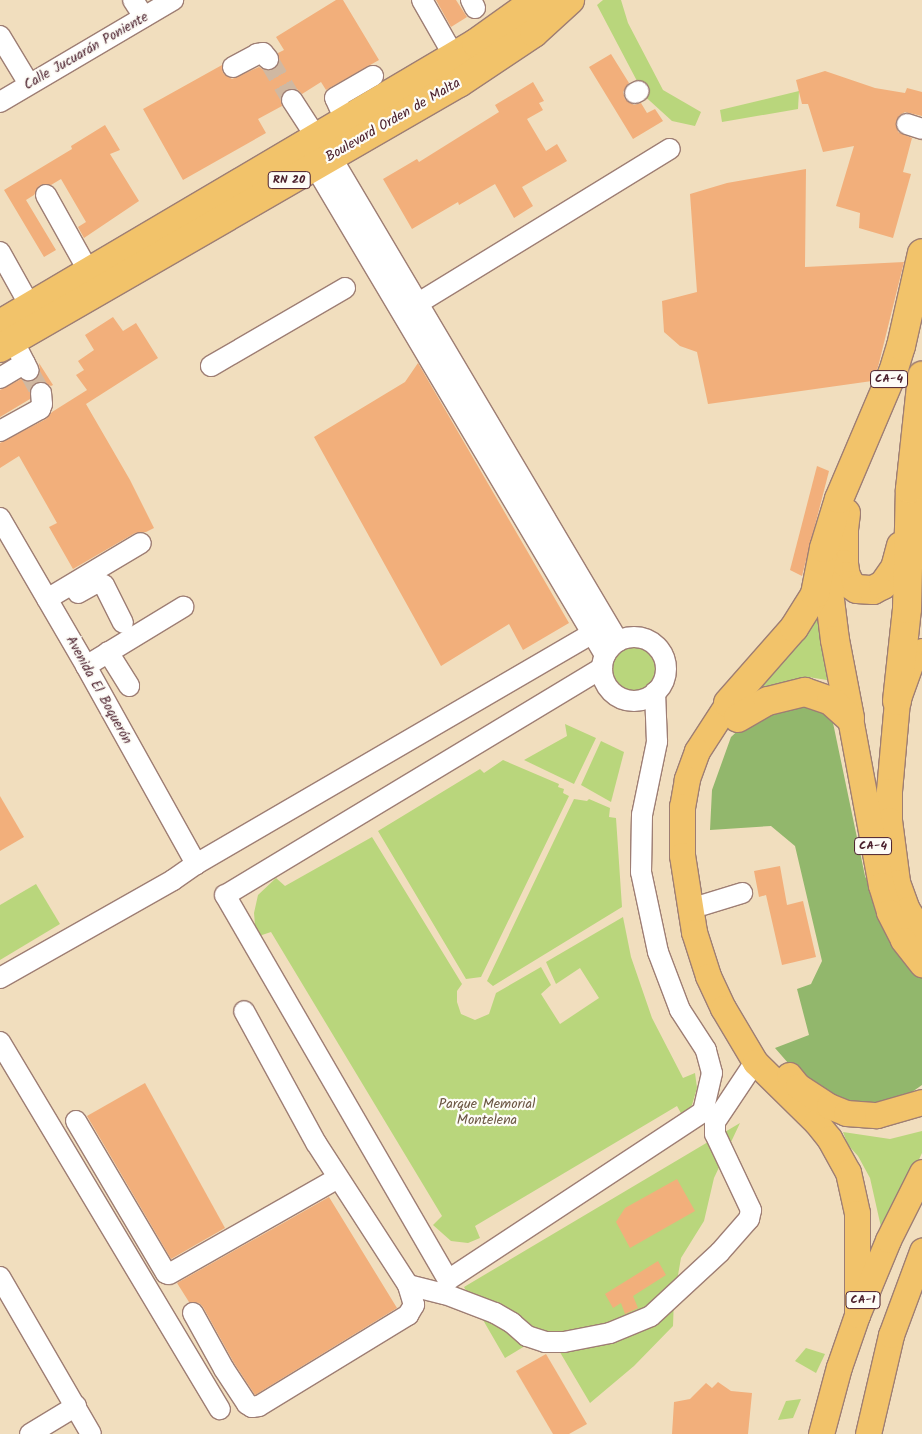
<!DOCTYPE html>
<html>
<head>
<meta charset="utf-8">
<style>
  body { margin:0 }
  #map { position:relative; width:922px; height:1434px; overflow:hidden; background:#f1debe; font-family:Kalam,sans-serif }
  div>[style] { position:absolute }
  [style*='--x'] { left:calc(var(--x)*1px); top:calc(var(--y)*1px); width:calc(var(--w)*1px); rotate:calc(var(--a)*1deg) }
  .green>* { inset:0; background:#b9d67c }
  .round { border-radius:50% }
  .forest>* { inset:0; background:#92b76c }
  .building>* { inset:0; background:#f2af7b }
  .minor-tunnel>* { height:20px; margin-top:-10px; transform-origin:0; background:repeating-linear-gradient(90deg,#d0b8a1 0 20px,transparent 0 30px) }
  .roads { filter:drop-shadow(1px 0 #9e7e74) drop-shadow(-1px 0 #9e7e74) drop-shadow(0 1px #9e7e74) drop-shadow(0 -1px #9e7e74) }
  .minor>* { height:20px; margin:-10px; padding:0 10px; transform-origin:10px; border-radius:10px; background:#fff }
  .minor>.ring { margin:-10px; padding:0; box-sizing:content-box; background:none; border:20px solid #fff; border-radius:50% }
  .major>* { height:25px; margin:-12.5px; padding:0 12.5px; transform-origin:12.5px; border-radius:12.5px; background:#f2c36a }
  .highway>* { height:28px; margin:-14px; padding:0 14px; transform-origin:14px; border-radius:14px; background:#f2c36a }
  span { translate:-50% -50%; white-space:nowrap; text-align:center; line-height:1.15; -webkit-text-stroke:4.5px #fdfcf7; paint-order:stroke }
  .shield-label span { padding:1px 4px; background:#fdfcf7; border:1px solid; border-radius:4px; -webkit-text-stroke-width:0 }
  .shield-label { font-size:12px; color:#4a1f2b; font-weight:700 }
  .street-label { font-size:14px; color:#4a1f2b }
  .park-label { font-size:14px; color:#6b5643 }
</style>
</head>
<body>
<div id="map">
  <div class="green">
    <i style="clip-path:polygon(603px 0,621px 0,628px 23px,663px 90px,701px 112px,695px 126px,672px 121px,639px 91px,637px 81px,597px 5px)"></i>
    <i style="clip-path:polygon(799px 91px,798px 109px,722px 122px,720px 110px)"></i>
    <i style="clip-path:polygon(822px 608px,833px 681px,808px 677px,757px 688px)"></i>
    <i class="round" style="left:610px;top:644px;width:48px;height:48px"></i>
    <i style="clip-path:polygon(565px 724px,596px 738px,574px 784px,524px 760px,567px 736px)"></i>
    <i style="clip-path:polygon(601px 741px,624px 752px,611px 802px,581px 785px)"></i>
    <i style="clip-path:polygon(503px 760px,559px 784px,558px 787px,564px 789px,563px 793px,569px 796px,481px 977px,466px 979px,378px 831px,480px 769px,484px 773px)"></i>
    <i style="clip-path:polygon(574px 799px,587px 801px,589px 799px,610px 808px,609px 817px,616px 818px,622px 907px,493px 986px,487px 981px)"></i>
    <i style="clip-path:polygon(372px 837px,462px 984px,457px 991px,457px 1002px,461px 1014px,475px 1020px,489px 1014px,496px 993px,541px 967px,551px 985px,541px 994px,560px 1024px,599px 998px,580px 968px,556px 984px,546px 962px,623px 917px,631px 957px,652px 1018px,683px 1078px,695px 1073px,697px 1088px,692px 1105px,683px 1117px,677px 1106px,475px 1226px,480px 1238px,468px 1243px,451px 1241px,433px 1225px,442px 1216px,271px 932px,256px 937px,254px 913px,258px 895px,276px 878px,285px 886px)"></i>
    <i style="clip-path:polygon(36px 884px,60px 924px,0 960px,0 905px)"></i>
    <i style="clip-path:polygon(740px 1123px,714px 1178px,704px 1221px,681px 1258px,674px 1298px,673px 1326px,634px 1366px,590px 1403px,548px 1332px,505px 1358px,464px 1287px)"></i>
    <i style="clip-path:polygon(922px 1131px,922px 1153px,883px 1236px,870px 1178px,858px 1156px,848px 1145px,843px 1132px,890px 1139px)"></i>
    <i style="clip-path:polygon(806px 1348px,825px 1354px,816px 1373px,795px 1361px)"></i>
    <i style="clip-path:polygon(801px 1399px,793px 1418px,778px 1420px,786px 1401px)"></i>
  </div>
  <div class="forest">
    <i style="clip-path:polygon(809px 703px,832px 718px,865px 876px,883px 920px,922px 975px,922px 1085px,902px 1099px,885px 1105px,853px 1105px,802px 1079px,775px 1048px,809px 1035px,797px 989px,811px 984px,822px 961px,795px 846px,771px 826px,710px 830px,712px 790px,731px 737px,746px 723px,761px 715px)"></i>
  </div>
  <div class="building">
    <i style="clip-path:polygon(336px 0,343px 0,379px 60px,326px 90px,321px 82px,302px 94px,297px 89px,286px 90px,281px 95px,282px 106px,258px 119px,266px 133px,183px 180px,143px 109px,222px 65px,223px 73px,232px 79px,259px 67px,264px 70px,275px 68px,279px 63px,278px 53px,284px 50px,276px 37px)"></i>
    <i style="clip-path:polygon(436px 0,456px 0,467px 17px,451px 27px)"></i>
    <i style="clip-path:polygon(611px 54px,629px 83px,623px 92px,625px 99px,634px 105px,641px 103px,647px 113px,655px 109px,663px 121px,633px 139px,589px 67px)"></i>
    <i style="clip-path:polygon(825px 71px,875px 88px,905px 93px,907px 88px,922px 92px,922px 116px,905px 112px,900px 115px,896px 121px,898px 132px,912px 138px,903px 172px,911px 174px,893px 238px,859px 228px,860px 213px,836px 206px,854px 146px,823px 152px,808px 104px,802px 104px,796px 80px)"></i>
    <i style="clip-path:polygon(533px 82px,544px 101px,539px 103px,543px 110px,527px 119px,546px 151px,557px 144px,567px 161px,522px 187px,533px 206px,514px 218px,495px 184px,459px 205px,458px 202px,412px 229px,383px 179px,417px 159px,419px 162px,499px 112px,495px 105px)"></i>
    <i style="clip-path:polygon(105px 125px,120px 150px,110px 154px,139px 201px,84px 238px,78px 227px,86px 222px,61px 179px,51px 185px,40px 185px,34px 195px,26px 200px,56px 250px,44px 257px,4px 190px,72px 149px,71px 146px)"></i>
    <i style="clip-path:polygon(806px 169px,805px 267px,904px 262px,878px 367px,872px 381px,708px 404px,697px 352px,680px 346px,664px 332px,662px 301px,697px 292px,690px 194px,727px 183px)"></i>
    <i style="clip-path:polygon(113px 317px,123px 331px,136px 323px,158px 358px,86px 404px,130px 480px,154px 528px,146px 532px,135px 533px,73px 569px,49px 527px,57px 523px,19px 456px,0 468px,0 443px,46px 419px,52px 412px,87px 390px,76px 375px,84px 370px,78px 361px,94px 350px,85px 335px)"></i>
    <i style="clip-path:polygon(39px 363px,53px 385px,51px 386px,40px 381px,35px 383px,30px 388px,30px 399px,0 417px,0 390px,21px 379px,27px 382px,34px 380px,40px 371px)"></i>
    <i style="clip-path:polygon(418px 363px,569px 623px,523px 650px,509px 624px,441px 666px,314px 437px,405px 382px)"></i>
    <i style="clip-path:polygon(817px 466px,829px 471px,802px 576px,790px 570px)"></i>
    <i style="clip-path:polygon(0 796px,24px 837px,0 851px)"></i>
    <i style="clip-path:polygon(780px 866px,787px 905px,803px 901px,816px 957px,782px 965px,766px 895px,759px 897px,754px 871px)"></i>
    <i style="clip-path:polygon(145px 1083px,225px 1228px,171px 1259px,87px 1116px)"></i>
    <i style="clip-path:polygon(677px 1179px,695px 1211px,630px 1248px,616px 1222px,625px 1208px)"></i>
    <i style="clip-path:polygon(329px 1197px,397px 1308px,255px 1395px,234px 1363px,203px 1307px,199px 1303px,189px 1302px,177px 1283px)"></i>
    <i style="clip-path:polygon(658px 1261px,666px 1275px,633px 1296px,638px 1308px,625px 1314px,621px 1303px,613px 1308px,605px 1294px)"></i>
    <i style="clip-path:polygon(546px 1354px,587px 1424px,569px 1434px,553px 1434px,516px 1371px)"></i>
    <i style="clip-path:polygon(718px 1382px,731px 1391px,752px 1393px,748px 1434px,672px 1434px,674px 1402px,690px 1399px,706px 1383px,712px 1388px)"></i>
  </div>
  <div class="minor-tunnel">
    <i style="--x:268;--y:59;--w:48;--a:59.7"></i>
    <i style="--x:28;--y:370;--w:26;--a:61"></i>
  </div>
  <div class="roads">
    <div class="minor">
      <i style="--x:133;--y:0;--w:20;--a:57"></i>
      <i style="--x:422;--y:0;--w:64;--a:60.3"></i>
      <i style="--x:471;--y:0;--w:9;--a:63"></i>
      <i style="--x:0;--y:36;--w:56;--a:58.9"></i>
      <i style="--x:233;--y:67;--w:27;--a:-28"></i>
      <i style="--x:257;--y:54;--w:6;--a:-9"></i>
      <i style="--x:263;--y:53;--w:8;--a:50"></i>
      <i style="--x:635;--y:93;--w:4;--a:-27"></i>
      <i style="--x:292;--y:100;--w:44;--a:57"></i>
      <i style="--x:0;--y:102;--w:201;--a:-30.5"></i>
      <i style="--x:345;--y:120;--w:24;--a:-114"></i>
      <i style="--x:335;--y:98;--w:44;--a:-30.1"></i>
      <i style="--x:907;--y:124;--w:16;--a:18"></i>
      <i style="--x:330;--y:155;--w:565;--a:59.35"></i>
      <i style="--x:314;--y:165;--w:570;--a:59.29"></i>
      <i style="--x:46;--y:195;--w:86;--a:60.8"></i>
      <i style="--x:0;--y:252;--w:62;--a:60.9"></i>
      <i style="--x:407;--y:310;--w:308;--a:-31.5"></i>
      <i style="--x:13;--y:340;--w:34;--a:63"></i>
      <i style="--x:211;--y:366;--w:155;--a:-30.2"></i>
      <i style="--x:0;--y:378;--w:29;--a:-31"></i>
      <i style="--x:0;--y:431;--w:46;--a:-28.8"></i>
      <i style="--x:40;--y:409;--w:5;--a:-68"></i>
      <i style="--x:42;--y:404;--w:11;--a:-95"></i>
      <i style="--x:0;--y:518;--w:171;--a:59.8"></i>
      <i style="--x:86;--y:666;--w:227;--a:60.9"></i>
      <i style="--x:78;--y:593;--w:21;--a:-29"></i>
      <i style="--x:96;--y:583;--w:8;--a:14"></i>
      <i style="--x:104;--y:585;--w:42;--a:63.4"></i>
      <i style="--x:47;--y:599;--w:109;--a:-30.8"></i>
      <i class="ring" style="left:602px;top:637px;width:44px;height:44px"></i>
      <i style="--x:108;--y:652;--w:40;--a:58"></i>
      <i style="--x:86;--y:666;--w:114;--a:-31.3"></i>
      <i style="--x:602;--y:668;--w:440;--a:148.9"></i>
      <i style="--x:225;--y:895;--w:445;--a:59.9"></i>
      <i style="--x:448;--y:1280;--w:305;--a:-33.4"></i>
      <i style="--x:703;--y:1112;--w:40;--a:-77"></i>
      <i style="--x:712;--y:1073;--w:24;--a:-105"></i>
      <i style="--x:706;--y:1050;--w:48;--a:-123"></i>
      <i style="--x:680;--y:1010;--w:62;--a:-110.8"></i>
      <i style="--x:658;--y:952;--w:82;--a:-102"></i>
      <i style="--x:641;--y:872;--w:57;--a:-89"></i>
      <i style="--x:642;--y:815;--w:75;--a:-78.4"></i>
      <i style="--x:657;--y:742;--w:50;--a:-92.3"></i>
      <i style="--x:703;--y:905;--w:41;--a:-17.1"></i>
      <i style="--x:0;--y:978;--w:199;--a:-29.5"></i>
      <i style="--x:173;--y:880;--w:28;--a:-35"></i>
      <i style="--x:196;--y:864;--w:457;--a:-30.2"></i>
      <i style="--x:0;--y:1042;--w:428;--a:59.1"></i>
      <i style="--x:76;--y:1121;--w:177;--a:59.4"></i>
      <i style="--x:166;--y:1273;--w:3;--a:18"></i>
      <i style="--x:169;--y:1274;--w:194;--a:-29.6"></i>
      <i style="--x:0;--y:1277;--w:181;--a:59.9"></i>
      <i style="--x:408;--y:1285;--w:38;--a:14"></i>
      <i style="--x:445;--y:1294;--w:53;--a:20.8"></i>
      <i style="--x:495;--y:1313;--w:20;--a:30"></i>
      <i style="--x:512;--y:1323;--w:20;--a:41"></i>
      <i style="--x:527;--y:1336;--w:19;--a:18"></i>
      <i style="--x:545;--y:1342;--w:19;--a:0"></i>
      <i style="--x:564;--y:1342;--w:47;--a:-11.1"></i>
      <i style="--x:610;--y:1333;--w:44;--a:-22.5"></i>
      <i style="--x:651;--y:1316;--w:94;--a:-42.8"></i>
      <i style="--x:720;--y:1252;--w:44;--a:-48.7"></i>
      <i style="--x:749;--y:1219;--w:9;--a:-77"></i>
      <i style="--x:751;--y:1210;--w:84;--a:-115.3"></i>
      <i style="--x:715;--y:1134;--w:12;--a:-90"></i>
      <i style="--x:715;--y:1122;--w:72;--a:-56.3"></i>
      <i style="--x:193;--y:1313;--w:64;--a:61"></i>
      <i style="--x:224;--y:1369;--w:42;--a:56.7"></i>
      <i style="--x:247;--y:1404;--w:6;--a:31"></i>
      <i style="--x:252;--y:1407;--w:7;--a:-8"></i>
      <i style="--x:259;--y:1406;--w:175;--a:-31.4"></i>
      <i style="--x:408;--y:1315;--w:12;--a:-59"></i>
      <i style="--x:414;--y:1305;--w:21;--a:-107"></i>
      <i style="--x:408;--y:1285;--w:169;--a:-122.9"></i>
      <i style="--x:316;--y:1143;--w:150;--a:-118.6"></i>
      <i style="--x:30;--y:1434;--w:54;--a:-31.3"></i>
    </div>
    <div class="major">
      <i style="--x:922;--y:651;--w:16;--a:135"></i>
      <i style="--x:911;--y:662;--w:41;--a:109.7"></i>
      <i style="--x:897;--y:701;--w:90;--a:95.1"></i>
      <i style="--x:889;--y:791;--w:29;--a:90"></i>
      <i style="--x:889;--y:820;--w:63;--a:82.6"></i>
      <i style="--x:897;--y:882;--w:29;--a:70"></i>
      <i style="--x:907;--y:909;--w:28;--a:58"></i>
      <i style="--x:728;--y:703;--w:57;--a:122.9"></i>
      <i style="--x:697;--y:751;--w:30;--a:110"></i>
      <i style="--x:687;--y:779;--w:27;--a:100"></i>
      <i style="--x:682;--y:806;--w:49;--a:90"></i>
      <i style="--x:682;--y:855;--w:78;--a:81.1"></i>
      <i style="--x:694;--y:932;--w:46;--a:72.3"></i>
      <i style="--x:708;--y:976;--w:35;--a:65"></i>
      <i style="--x:723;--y:1008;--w:63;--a:59.3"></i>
      <i style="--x:755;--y:1062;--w:86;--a:44.5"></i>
      <i style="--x:816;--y:1122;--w:21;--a:51"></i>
      <i style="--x:829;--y:1138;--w:39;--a:61"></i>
      <i style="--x:848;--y:1172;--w:42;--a:77.6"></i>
      <i style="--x:857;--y:1213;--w:102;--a:90"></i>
      <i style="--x:850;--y:718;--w:170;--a:79.5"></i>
      <i style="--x:881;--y:885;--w:28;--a:73"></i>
      <i style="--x:889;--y:912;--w:31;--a:63"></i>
      <i style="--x:903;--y:940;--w:31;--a:52"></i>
      <i style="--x:789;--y:1075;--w:14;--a:51"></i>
      <i style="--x:798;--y:1086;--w:37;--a:33"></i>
      <i style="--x:829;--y:1106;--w:18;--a:22"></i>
      <i style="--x:846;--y:1113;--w:31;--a:4"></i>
      <i style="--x:877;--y:1115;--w:47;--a:-16.1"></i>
      <i style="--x:821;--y:1434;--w:69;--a:-75"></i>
      <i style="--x:839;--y:1367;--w:55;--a:-70.9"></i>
      <i style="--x:857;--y:1315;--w:81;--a:-67.5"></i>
      <i style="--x:888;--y:1240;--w:76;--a:-63.4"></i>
      <i style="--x:868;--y:1434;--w:102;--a:-76.9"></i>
      <i style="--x:891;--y:1335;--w:90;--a:-69.7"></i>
    </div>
    <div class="highway">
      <i style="--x:0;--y:324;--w:553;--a:-30.55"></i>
      <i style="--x:476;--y:43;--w:74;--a:-35.6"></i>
      <i style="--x:0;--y:348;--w:530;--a:-30"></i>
      <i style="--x:459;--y:83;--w:90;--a:-33.7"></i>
      <i style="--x:534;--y:33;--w:49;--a:-42.5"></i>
      <i style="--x:846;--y:513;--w:17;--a:97"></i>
      <i style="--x:844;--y:530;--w:34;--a:90"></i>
      <i style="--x:844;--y:564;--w:12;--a:81"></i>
      <i style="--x:846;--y:576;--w:10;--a:61"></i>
      <i style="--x:851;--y:585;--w:7;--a:34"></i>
      <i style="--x:857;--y:589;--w:16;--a:4"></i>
      <i style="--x:873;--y:590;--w:11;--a:-27"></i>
      <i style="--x:883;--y:585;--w:21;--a:-55"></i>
      <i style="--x:895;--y:568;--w:23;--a:-75"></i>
      <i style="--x:829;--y:567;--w:17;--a:93"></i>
      <i style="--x:828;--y:584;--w:56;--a:82.9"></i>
      <i style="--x:835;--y:640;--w:79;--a:79.1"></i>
      <i style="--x:897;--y:701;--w:93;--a:-83.8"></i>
      <i style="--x:907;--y:609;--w:120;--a:-88.6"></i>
      <i style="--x:910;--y:489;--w:114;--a:-83.9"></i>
      <i style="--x:728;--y:703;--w:100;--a:-48.7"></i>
      <i style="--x:794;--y:628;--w:40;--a:-58"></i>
      <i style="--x:815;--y:594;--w:47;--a:-78.9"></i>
      <i style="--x:824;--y:548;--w:51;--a:-73"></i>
      <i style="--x:839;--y:499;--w:138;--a:-67"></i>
      <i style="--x:893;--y:372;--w:27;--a:-73"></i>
      <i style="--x:901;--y:346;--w:95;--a:-77.3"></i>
      <i style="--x:738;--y:718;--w:34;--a:-30"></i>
      <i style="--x:768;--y:701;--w:38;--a:-14"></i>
      <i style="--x:805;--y:692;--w:28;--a:19"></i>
      <i style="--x:831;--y:701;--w:25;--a:42"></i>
    </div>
  </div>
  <div class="shield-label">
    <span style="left:289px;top:180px">RN 20</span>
    <span style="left:889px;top:379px">CA-4</span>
    <span style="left:873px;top:846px">CA-4</span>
    <span style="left:863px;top:1300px">CA-1</span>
  </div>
  <div class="street-label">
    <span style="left:86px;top:51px;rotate:-30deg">Calle Jucuarán Poniente</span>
    <span style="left:393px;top:120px;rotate:-30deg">Boulevard Orden de Malta</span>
    <span style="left:99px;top:690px;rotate:61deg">Avenida El Boquerón</span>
  </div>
  <div class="park-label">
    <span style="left:487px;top:1112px">Parque Memorial<br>Montelena</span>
  </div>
</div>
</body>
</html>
